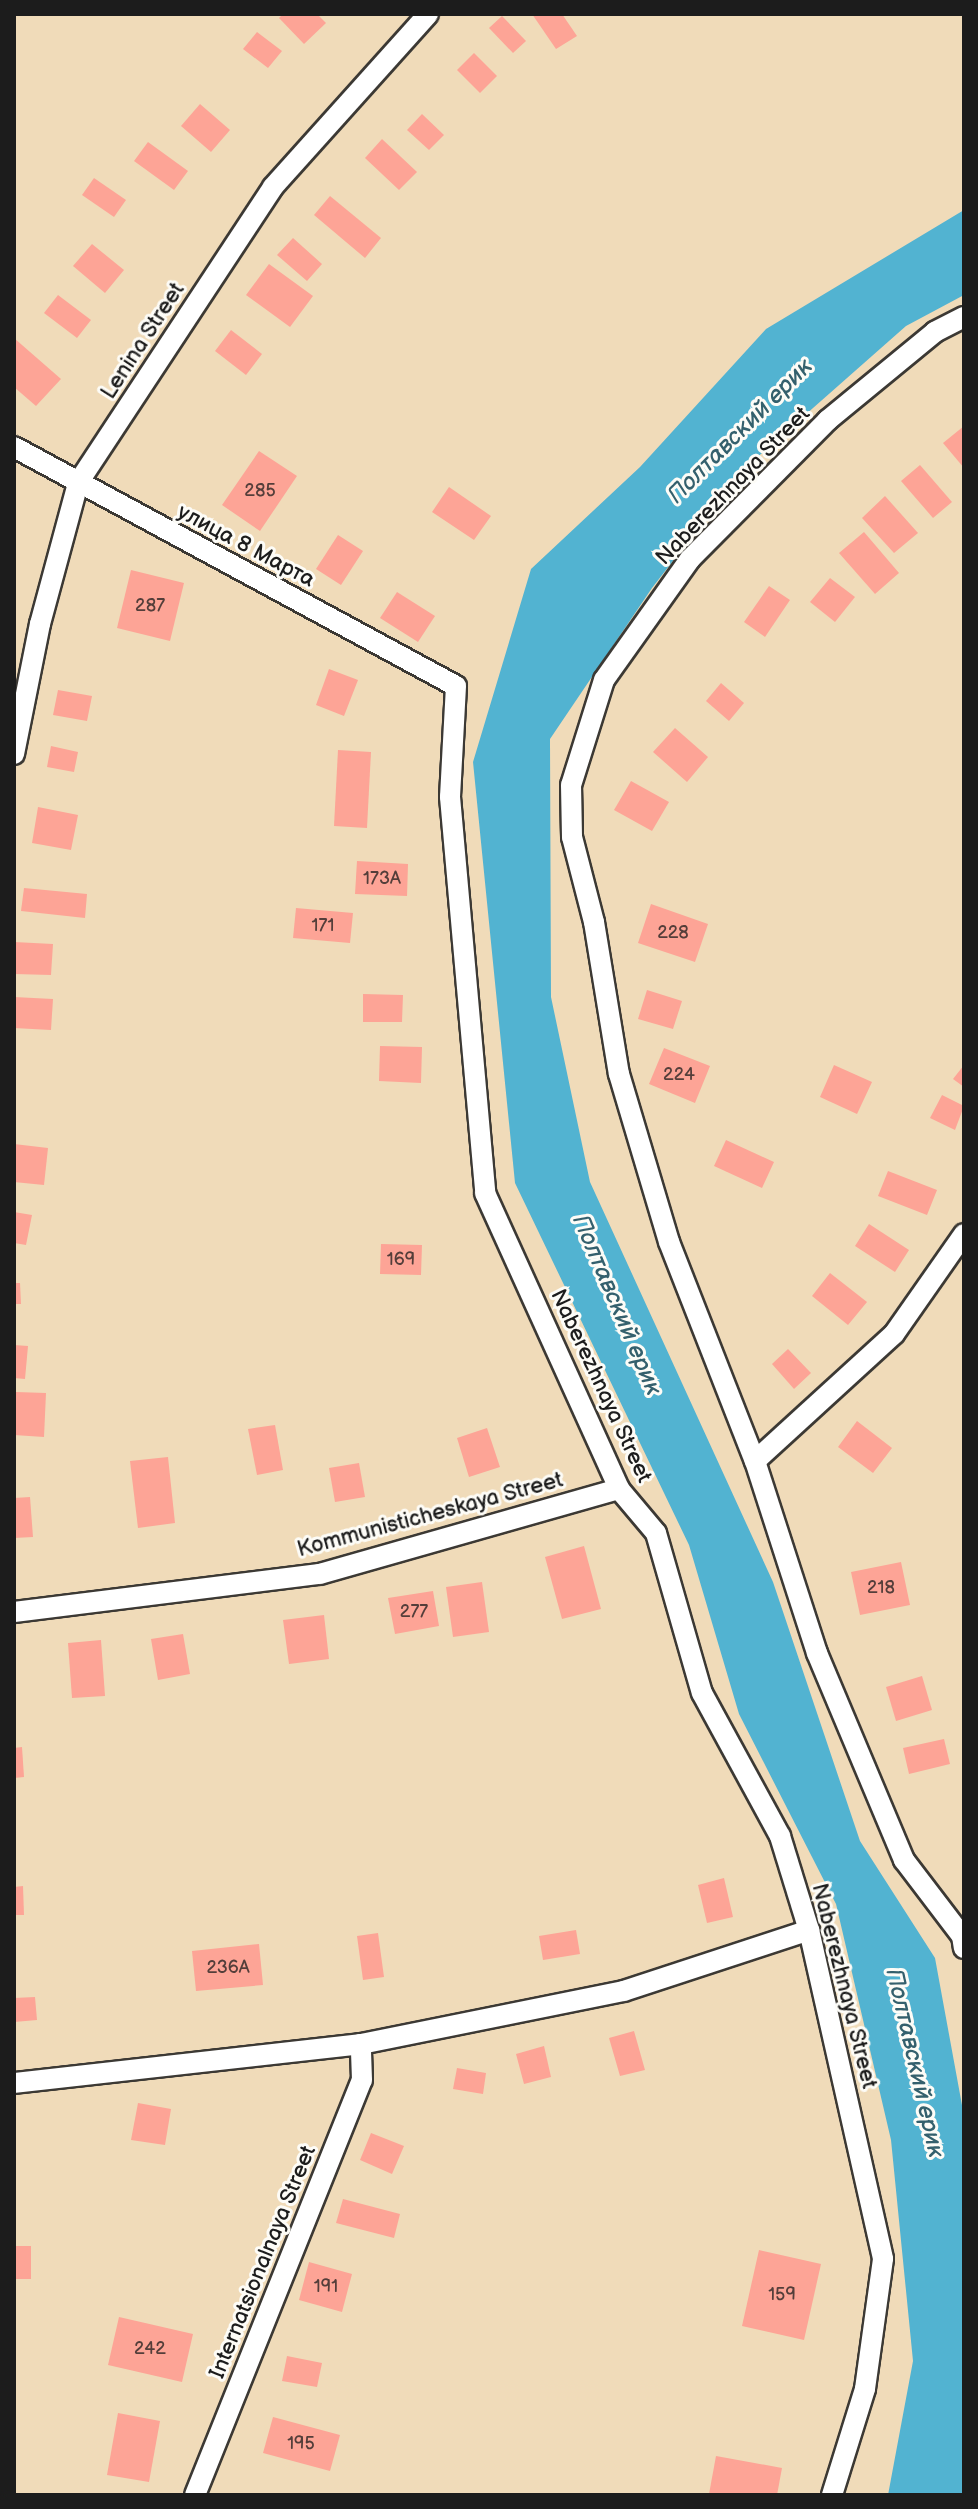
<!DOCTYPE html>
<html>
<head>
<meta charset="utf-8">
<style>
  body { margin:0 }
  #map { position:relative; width:978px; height:2509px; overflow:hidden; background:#f0dbb9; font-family:"Balsamiq Sans",sans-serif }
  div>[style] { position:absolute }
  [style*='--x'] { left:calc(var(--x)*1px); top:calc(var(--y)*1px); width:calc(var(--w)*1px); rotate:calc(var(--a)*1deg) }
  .water>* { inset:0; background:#52b3d1 }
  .building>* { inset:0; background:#fda496 }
  .roads { filter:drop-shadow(2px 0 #3c3934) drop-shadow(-2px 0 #3c3934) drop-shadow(0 2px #3c3934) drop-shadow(0 -2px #3c3934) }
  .minor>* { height:20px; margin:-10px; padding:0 10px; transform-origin:10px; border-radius:10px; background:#fff }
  span { translate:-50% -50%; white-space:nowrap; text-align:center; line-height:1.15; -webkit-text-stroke:6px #fdfcf7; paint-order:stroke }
  .number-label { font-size:18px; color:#543e3a }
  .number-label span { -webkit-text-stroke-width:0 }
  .street-label { font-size:22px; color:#1c1c1c }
  .water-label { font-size:24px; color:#34606d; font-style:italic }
  .frame { position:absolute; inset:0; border:16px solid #1c1c1c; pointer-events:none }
</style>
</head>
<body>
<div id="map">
  <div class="water">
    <i style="clip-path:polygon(964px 210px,964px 295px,906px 326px,744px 469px,652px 588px,550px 739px,551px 997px,590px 1182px,773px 1582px,860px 1841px,935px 1958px,964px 2116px,964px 2495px,888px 2495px,913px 2361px,891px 2140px,836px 1904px,739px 1714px,689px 1545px,515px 1183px,473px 762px,531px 569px,640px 467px,766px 329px)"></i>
  </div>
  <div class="building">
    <i style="clip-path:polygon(283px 14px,317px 14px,326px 23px,304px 44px,279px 18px)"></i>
    <i style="clip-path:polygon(532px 14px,562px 14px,577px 36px,556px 49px)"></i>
    <i style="clip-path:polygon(502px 16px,526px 41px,513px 53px,489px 28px)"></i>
    <i style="clip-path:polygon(257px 32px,282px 51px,268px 68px,243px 49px)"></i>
    <i style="clip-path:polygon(474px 53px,497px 76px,480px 93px,457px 70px)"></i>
    <i style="clip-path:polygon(200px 104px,230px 130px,211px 152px,181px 126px)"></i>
    <i style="clip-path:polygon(422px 114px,444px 135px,429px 150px,407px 130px)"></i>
    <i style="clip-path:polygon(382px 139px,417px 172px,399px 190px,365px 158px)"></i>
    <i style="clip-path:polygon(148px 142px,188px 171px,174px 190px,134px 161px)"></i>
    <i style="clip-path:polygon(94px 178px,126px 200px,114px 217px,82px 195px)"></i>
    <i style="clip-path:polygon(330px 196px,381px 238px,365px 258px,314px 215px)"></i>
    <i style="clip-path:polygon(293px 238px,322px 264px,307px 281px,277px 255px)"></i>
    <i style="clip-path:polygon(92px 244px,124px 270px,105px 293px,73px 266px)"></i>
    <i style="clip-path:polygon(269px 264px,313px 296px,290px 327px,246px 295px)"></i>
    <i style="clip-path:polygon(58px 295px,91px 320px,77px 338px,44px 313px)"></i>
    <i style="clip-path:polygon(231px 330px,262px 354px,246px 375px,215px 351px)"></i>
    <i style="clip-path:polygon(14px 338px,61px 379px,36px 406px,14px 387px)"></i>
    <i style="clip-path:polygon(964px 426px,964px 468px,943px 443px)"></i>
    <i style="clip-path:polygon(259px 451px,297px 476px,260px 531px,222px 505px)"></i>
    <i style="clip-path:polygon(920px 465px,952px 502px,933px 518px,901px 481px)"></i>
    <i style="clip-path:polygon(449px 487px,491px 516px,474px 540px,432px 512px)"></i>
    <i style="clip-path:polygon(885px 496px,918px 533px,894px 553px,862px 518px)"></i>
    <i style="clip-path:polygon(864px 532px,899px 573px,875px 594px,839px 553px)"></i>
    <i style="clip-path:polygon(338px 535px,363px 551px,341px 585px,316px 569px)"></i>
    <i style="clip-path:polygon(131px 570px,184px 583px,170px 641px,117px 628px)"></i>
    <i style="clip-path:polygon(830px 578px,855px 597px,835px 622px,810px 602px)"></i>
    <i style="clip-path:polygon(769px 586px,790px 600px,765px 637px,744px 622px)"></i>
    <i style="clip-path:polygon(397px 592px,435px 616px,418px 642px,380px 618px)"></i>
    <i style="clip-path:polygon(329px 669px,358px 680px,344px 716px,316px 705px)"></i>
    <i style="clip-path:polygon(721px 683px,744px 703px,729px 721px,706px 701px)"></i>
    <i style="clip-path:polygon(58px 690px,92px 696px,87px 721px,53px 715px)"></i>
    <i style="clip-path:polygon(675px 728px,708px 757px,687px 782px,653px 752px)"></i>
    <i style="clip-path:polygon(51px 746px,78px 752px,74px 772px,47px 767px)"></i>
    <i style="clip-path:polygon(338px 750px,371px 752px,367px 828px,334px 826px)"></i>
    <i style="clip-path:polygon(631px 781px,669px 802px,652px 831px,614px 810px)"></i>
    <i style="clip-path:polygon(38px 807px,78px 815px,71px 850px,32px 843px)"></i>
    <i style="clip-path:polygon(357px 861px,408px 864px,407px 896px,355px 894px)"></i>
    <i style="clip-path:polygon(24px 888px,87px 894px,85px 918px,21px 911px)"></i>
    <i style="clip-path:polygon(651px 904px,708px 924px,695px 962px,638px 943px)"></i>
    <i style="clip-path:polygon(296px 908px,353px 913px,350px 943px,293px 938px)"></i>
    <i style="clip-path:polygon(14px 942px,53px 944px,51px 975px,14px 974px)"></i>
    <i style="clip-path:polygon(647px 990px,682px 1001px,673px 1029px,638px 1019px)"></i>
    <i style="clip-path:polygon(363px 994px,403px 995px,402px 1022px,363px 1022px)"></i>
    <i style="clip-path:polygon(14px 997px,53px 999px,51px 1030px,14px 1028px)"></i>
    <i style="clip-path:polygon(380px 1046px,422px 1047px,421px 1083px,379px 1081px)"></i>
    <i style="clip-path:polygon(664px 1048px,710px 1066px,695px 1103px,649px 1084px)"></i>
    <i style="clip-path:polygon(834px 1065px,872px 1082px,857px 1114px,820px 1097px)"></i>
    <i style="clip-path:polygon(964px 1065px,964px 1087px,953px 1079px)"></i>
    <i style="clip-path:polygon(942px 1095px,964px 1106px,955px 1130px,930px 1118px)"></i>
    <i style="clip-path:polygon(726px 1140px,774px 1162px,762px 1188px,714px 1166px)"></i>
    <i style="clip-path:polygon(14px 1144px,48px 1148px,44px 1185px,14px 1182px)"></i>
    <i style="clip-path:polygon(888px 1171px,937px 1190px,927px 1215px,878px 1196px)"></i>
    <i style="clip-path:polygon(14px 1212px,32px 1215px,26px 1245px,14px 1243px)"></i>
    <i style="clip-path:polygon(869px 1224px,909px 1250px,895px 1272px,855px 1246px)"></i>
    <i style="clip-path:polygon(381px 1244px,422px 1245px,421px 1275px,380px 1274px)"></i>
    <i style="clip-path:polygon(830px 1273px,867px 1302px,848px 1325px,812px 1296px)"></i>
    <i style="clip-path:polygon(14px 1283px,20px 1283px,21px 1304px,14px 1304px)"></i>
    <i style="clip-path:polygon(14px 1345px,28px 1346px,25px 1379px,14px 1378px)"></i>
    <i style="clip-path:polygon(788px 1349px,811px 1373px,794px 1389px,772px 1364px)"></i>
    <i style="clip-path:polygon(16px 1392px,46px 1393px,44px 1437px,14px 1435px)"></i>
    <i style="clip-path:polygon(857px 1421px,892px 1448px,873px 1473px,838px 1447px)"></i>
    <i style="clip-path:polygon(275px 1425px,283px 1470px,257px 1475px,248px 1429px)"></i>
    <i style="clip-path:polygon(487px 1428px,500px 1467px,469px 1477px,457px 1438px)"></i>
    <i style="clip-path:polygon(168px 1457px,175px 1523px,138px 1528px,130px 1461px)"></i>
    <i style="clip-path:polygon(359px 1463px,365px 1497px,335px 1502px,329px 1468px)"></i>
    <i style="clip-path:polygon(30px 1497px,33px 1537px,14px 1538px,14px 1498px)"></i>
    <i style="clip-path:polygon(584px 1546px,601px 1609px,562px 1619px,545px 1557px)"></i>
    <i style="clip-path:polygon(901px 1562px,910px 1605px,860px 1615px,851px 1572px)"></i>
    <i style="clip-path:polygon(482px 1582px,489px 1632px,453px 1637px,446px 1587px)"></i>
    <i style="clip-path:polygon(433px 1591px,439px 1626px,395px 1634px,388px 1598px)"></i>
    <i style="clip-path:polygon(324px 1615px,329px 1659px,289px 1664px,283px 1620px)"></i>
    <i style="clip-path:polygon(183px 1634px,190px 1674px,158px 1680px,151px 1639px)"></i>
    <i style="clip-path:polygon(101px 1640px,105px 1696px,72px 1698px,68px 1643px)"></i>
    <i style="clip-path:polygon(922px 1676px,932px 1710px,896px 1721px,886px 1687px)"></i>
    <i style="clip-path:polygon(944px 1739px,950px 1764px,909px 1774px,903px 1748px)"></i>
    <i style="clip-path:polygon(22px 1747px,24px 1777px,14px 1778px,14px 1748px)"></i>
    <i style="clip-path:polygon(724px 1878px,733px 1917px,707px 1923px,698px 1885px)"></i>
    <i style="clip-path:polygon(23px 1886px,24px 1915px,14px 1915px,14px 1887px)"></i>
    <i style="clip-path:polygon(576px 1930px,580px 1954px,543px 1960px,539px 1936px)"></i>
    <i style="clip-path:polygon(378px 1933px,384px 1977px,363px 1980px,357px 1936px)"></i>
    <i style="clip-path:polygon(259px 1944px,263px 1985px,196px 1991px,192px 1951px)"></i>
    <i style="clip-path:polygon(35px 1997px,37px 2020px,14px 2022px,14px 1998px)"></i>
    <i style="clip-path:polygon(634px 2031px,645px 2070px,620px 2076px,609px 2038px)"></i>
    <i style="clip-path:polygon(544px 2046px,551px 2077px,524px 2084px,516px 2054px)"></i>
    <i style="clip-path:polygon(457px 2068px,486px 2073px,483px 2094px,453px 2089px)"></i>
    <i style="clip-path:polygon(138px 2103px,171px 2109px,165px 2145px,131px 2140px)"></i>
    <i style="clip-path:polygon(371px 2133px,404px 2146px,392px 2174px,360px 2160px)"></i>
    <i style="clip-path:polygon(343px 2199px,400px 2214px,394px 2238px,336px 2223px)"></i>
    <i style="clip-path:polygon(14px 2246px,31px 2246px,31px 2279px,14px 2279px)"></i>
    <i style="clip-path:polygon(759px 2250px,821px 2264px,804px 2340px,742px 2326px)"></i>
    <i style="clip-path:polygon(309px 2262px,352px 2274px,342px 2312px,299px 2300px)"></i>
    <i style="clip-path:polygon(119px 2317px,193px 2334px,182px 2382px,108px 2365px)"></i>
    <i style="clip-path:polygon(287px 2356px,322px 2363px,317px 2387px,282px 2381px)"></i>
    <i style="clip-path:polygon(118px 2413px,160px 2421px,149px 2482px,107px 2475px)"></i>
    <i style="clip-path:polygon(273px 2417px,340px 2435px,330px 2471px,263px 2453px)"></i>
    <i style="clip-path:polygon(716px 2456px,782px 2468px,777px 2495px,709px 2494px)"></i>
  </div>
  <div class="roads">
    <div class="minor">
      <i style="--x:964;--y:317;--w:33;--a:153"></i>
      <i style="--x:935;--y:332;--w:139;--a:140.6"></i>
      <i style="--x:828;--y:420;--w:196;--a:134.8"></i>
      <i style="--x:690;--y:559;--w:148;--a:125.4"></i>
      <i style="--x:604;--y:680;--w:110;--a:107.4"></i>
      <i style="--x:571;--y:785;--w:52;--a:88.9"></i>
      <i style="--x:572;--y:837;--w:88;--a:75.5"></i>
      <i style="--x:594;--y:922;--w:154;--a:80.7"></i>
      <i style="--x:619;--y:1074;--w:175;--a:73.4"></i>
      <i style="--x:669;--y:1242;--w:235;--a:68.6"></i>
      <i style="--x:755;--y:1461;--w:202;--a:72.1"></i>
      <i style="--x:817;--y:1653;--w:225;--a:67.2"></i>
      <i style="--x:904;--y:1860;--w:96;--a:52.7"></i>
      <i style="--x:962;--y:1936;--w:12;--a:81"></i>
      <i style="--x:14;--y:447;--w:502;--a:28.4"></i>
      <i style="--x:456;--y:686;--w:111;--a:93.1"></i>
      <i style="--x:450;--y:797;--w:398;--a:84.9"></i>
      <i style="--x:485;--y:1193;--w:325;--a:65.6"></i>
      <i style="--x:619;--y:1489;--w:57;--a:49.9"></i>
      <i style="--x:656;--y:1533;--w:166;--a:74"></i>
      <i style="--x:702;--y:1693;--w:163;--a:61.4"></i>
      <i style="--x:780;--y:1836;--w:98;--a:72.9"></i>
      <i style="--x:809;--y:1930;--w:337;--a:77.3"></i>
      <i style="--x:883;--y:2259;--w:131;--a:97.9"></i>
      <i style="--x:865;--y:2389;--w:111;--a:107.3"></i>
      <i style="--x:14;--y:754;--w:133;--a:-78.7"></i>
      <i style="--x:40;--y:624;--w:146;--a:-74.9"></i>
      <i style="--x:78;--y:483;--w:354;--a:-56.6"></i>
      <i style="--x:273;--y:187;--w:232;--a:-48.1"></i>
      <i style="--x:755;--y:1461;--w:188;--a:-42.4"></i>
      <i style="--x:894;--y:1334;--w:122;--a:-55"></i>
      <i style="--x:14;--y:1612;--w:308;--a:-7.1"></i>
      <i style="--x:320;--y:1574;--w:311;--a:-15.9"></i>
      <i style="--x:14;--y:2083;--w:349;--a:-6.4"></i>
      <i style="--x:361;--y:2044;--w:268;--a:-11.4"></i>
      <i style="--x:624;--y:1991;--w:195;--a:-18.2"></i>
      <i style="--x:195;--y:2495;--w:447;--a:-68.1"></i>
      <i style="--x:362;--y:2080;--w:36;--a:-92"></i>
    </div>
  </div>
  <div class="number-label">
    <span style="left:260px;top:491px">285</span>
    <span style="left:150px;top:606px">287</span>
    <span style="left:382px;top:879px">173А</span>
    <span style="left:323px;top:926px">171</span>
    <span style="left:673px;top:933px">228</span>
    <span style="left:679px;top:1075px">224</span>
    <span style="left:401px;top:1260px">169</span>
    <span style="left:881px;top:1588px">218</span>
    <span style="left:414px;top:1612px">277</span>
    <span style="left:228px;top:1968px">236А</span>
    <span style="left:326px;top:2287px">191</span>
    <span style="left:782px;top:2295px">159</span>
    <span style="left:150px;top:2349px">242</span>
    <span style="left:301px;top:2444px">195</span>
  </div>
  <div class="street-label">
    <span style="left:143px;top:341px;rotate:-57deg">Lenina Street</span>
    <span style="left:733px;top:486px;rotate:-46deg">Naberezhnaya Street</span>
    <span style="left:246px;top:546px;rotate:28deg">улица 8 Марта</span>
    <span style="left:601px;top:1386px;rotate:65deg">Naberezhnaya Street</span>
    <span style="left:430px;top:1515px;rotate:-15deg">Kommunisticheskaya Street</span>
    <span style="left:844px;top:1986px;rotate:76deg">Naberezhnaya Street</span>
    <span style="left:263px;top:2262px;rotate:-68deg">Internatsionalnaya Street</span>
  </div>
  <div class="water-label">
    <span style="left:740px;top:431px;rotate:-45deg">Полтавский ерик</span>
    <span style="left:617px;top:1305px;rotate:67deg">Полтавский ерик</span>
    <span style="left:915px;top:2063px;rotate:77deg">Полтавский ерик</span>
  </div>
  <div class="frame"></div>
</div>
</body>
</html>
